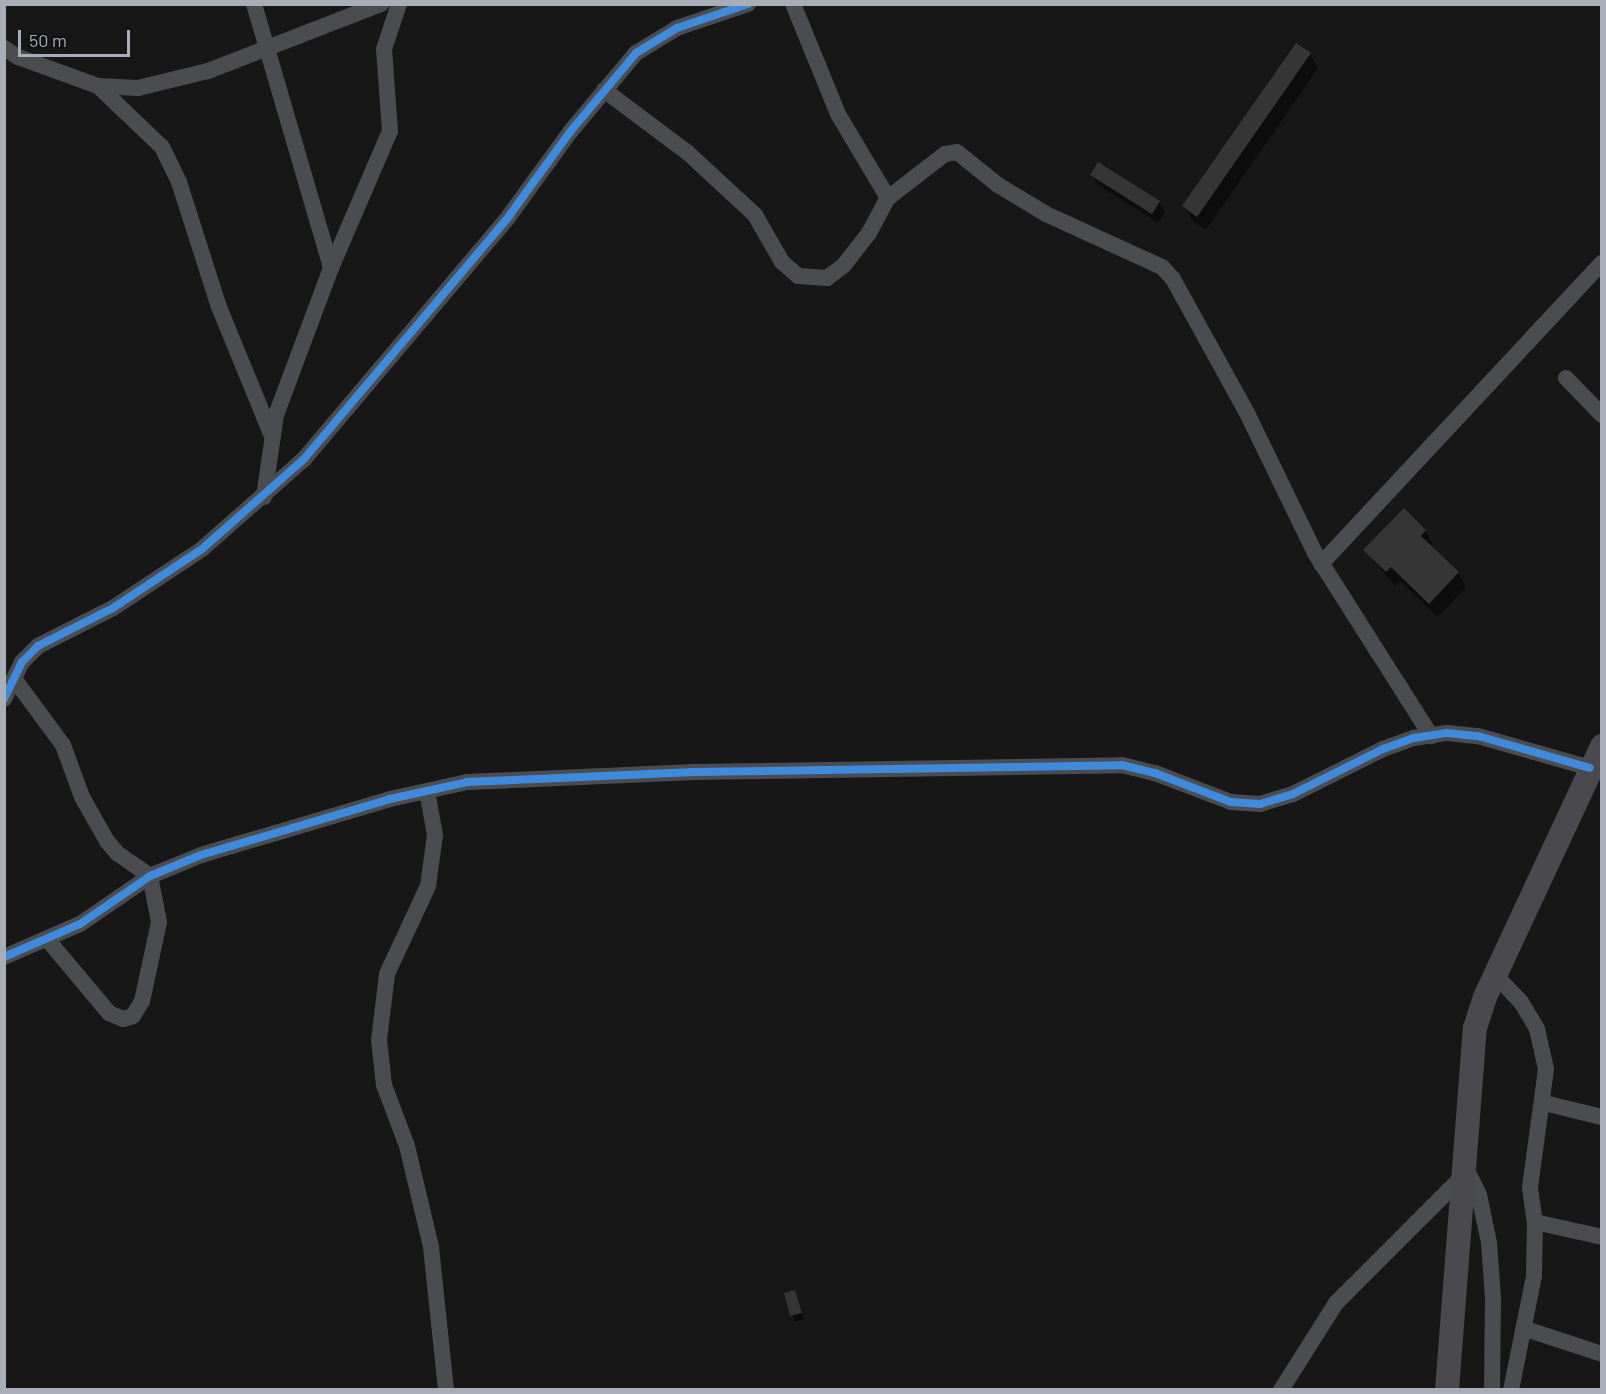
<!DOCTYPE html>
<html>
<head>
<meta charset="utf-8">
<style>
  body { margin:0 }
  #map { position:relative; width:1606px; height:1394px; overflow:hidden; background:#171717; font-family:Barlow,sans-serif }
  div>[style] { position:absolute }
  [style*='--x'] { left:calc(var(--x)*1px); top:calc(var(--y)*1px); width:calc(var(--w)*1px); rotate:calc(var(--a)*1deg) }
  .shadow>* { inset:0; background:#0007 }
  .building>* { inset:0; background:#353536 }
  .street>* { height:16px; margin:-8px; padding:0 8px; transform-origin:8px; border-radius:8px; background:#4b4c50 }
  .secondary>* { height:24px; margin:-12px; padding:0 12px; transform-origin:12px; border-radius:12px; background:#4a4a4e }
  .cycleway>* { height:8px; margin:-4px; padding:0 4px; transform-origin:4px; border-radius:4px; background:#408adc }
  span { translate:-50% -50%; white-space:nowrap; text-align:center; line-height:1.15; -webkit-text-stroke:4.5px #111113; paint-order:stroke }
  .frame { position:absolute; inset:0; border:6px solid #a8adb8; pointer-events:none }
  .scale { position:absolute; left:18px; top:30px; width:112px; height:27px; box-sizing:border-box; border:3px solid #a8adb8; border-top:0; padding-left:8px; font-size:18px; line-height:21px; white-space:nowrap; color:#a8adb8; -webkit-text-stroke:4px #111113; paint-order:stroke }
</style>
</head>
<body>
<div id="map">
  <div class="shadow">
    <i style="clip-path:polygon(1297px 45px,1310px 54px,1318px 68px,1206px 230px,1192px 220px,1184px 206px)"></i>
    <i style="clip-path:polygon(1092px 175px,1159px 202px,1165px 213px,1158px 223px,1098px 185px)"></i>
    <i style="clip-path:polygon(1425px 530px,1433px 545px,1431px 547px,1458px 573px,1466px 587px,1438px 617px,1400px 581px,1395px 586px,1365px 550px)"></i>
    <i style="clip-path:polygon(795px 1291px,804px 1320px,795px 1322px,785px 1294px)"></i>
  </div>
  <div class="building">
    <i style="clip-path:polygon(1296px 43px,1311px 53px,1197px 217px,1182px 206px)"></i>
    <i style="clip-path:polygon(1098px 162px,1160px 201px,1152px 214px,1090px 175px)"></i>
    <i style="clip-path:polygon(1404px 508px,1426px 530px,1421px 536px,1459px 572px,1429px 604px,1391px 567px,1386px 572px,1363px 550px)"></i>
    <i style="clip-path:polygon(795px 1290px,802px 1313px,790px 1316px,784px 1293px)"></i>
  </div>
  <div class="street">
    <i style="--x:254;--y:4;--w:275;--a:73.7"></i>
    <i style="--x:4;--y:48;--w:17;--a:33"></i>
    <i style="--x:18;--y:57;--w:85;--a:19.9"></i>
    <i style="--x:98;--y:86;--w:88;--a:43.6"></i>
    <i style="--x:162;--y:147;--w:39;--a:64"></i>
    <i style="--x:179;--y:182;--w:131;--a:72.3"></i>
    <i style="--x:219;--y:307;--w:139;--a:67.7"></i>
    <i style="--x:98;--y:86;--w:40;--a:2.9"></i>
    <i style="--x:138;--y:88;--w:72;--a:-13.7"></i>
    <i style="--x:208;--y:71;--w:186;--a:-21.2"></i>
    <i style="--x:604;--y:90;--w:104;--a:36.8"></i>
    <i style="--x:687;--y:152;--w:93;--a:42.8"></i>
    <i style="--x:755;--y:215;--w:54;--a:60.1"></i>
    <i style="--x:782;--y:262;--w:21;--a:41"></i>
    <i style="--x:798;--y:276;--w:29;--a:4"></i>
    <i style="--x:827;--y:278;--w:21;--a:-37"></i>
    <i style="--x:844;--y:265;--w:41;--a:-52"></i>
    <i style="--x:869;--y:233;--w:40;--a:-62"></i>
    <i style="--x:888;--y:198;--w:98;--a:-120.8"></i>
    <i style="--x:838;--y:114;--w:119;--a:-112.2"></i>
    <i style="--x:888;--y:198;--w:72;--a:-37.7"></i>
    <i style="--x:945;--y:154;--w:12;--a:-9"></i>
    <i style="--x:957;--y:152;--w:53;--a:38.8"></i>
    <i style="--x:998;--y:185;--w:56;--a:31.1"></i>
    <i style="--x:1046;--y:214;--w:128;--a:24.6"></i>
    <i style="--x:1162;--y:267;--w:16;--a:47"></i>
    <i style="--x:1173;--y:279;--w:153;--a:61.1"></i>
    <i style="--x:1247;--y:413;--w:156;--a:64.1"></i>
    <i style="--x:1315;--y:553;--w:217;--a:57.6"></i>
    <i style="--x:1566;--y:378;--w:52;--a:45.8"></i>
    <i style="--x:264;--y:497;--w:83;--a:-81.7"></i>
    <i style="--x:276;--y:415;--w:157;--a:-69.5"></i>
    <i style="--x:331;--y:268;--w:149;--a:-66.7"></i>
    <i style="--x:390;--y:131;--w:82;--a:-94.2"></i>
    <i style="--x:384;--y:49;--w:47;--a:-71.6"></i>
    <i style="--x:1321;--y:564;--w:412;--a:-47"></i>
    <i style="--x:15;--y:680;--w:81;--a:53.6"></i>
    <i style="--x:63;--y:745;--w:55;--a:69.9"></i>
    <i style="--x:82;--y:797;--w:51;--a:60.4"></i>
    <i style="--x:107;--y:841;--w:16;--a:50"></i>
    <i style="--x:117;--y:853;--w:40;--a:34.9"></i>
    <i style="--x:150;--y:876;--w:47;--a:78.9"></i>
    <i style="--x:159;--y:922;--w:81;--a:102.1"></i>
    <i style="--x:142;--y:1001;--w:17;--a:121"></i>
    <i style="--x:133;--y:1016;--w:10;--a:163"></i>
    <i style="--x:123;--y:1019;--w:15;--a:-157"></i>
    <i style="--x:109;--y:1013;--w:97;--a:-130"></i>
    <i style="--x:4;--y:699;--w:41;--a:-64.1"></i>
    <i style="--x:22;--y:662;--w:23;--a:-45"></i>
    <i style="--x:38;--y:646;--w:84;--a:-26.9"></i>
    <i style="--x:113;--y:608;--w:107;--a:-33.5"></i>
    <i style="--x:202;--y:549;--w:136;--a:-41.4"></i>
    <i style="--x:304;--y:459;--w:318;--a:-49.8"></i>
    <i style="--x:509;--y:216;--w:104;--a:-54"></i>
    <i style="--x:570;--y:132;--w:103;--a:-50.1"></i>
    <i style="--x:636;--y:53;--w:48;--a:-31.4"></i>
    <i style="--x:677;--y:28;--w:75;--a:-18.7"></i>
    <i style="--x:427;--y:791;--w:45;--a:79.7"></i>
    <i style="--x:435;--y:835;--w:51;--a:97.8"></i>
    <i style="--x:428;--y:886;--w:97;--a:115"></i>
    <i style="--x:387;--y:974;--w:66;--a:96.9"></i>
    <i style="--x:379;--y:1040;--w:45;--a:83.7"></i>
    <i style="--x:384;--y:1085;--w:65;--a:69.3"></i>
    <i style="--x:407;--y:1146;--w:104;--a:76.6"></i>
    <i style="--x:431;--y:1247;--w:144;--a:84"></i>
    <i style="--x:4;--y:957;--w:83;--a:-23.5"></i>
    <i style="--x:80;--y:924;--w:85;--a:-34.4"></i>
    <i style="--x:150;--y:876;--w:55;--a:-22.4"></i>
    <i style="--x:201;--y:855;--w:197;--a:-16.5"></i>
    <i style="--x:390;--y:799;--w:79;--a:-12.4"></i>
    <i style="--x:467;--y:782;--w:227;--a:-2.5"></i>
    <i style="--x:694;--y:772;--w:428;--a:-0.9"></i>
    <i style="--x:1122;--y:765;--w:34;--a:14"></i>
    <i style="--x:1155;--y:773;--w:81;--a:20.9"></i>
    <i style="--x:1231;--y:802;--w:29;--a:4"></i>
    <i style="--x:1260;--y:804;--w:34;--a:-17"></i>
    <i style="--x:1293;--y:794;--w:101;--a:-26.6"></i>
    <i style="--x:1383;--y:749;--w:33;--a:-20"></i>
    <i style="--x:1414;--y:738;--w:33;--a:-9"></i>
    <i style="--x:1447;--y:733;--w:31;--a:6"></i>
    <i style="--x:1478;--y:736;--w:116;--a:15.9"></i>
    <i style="--x:1495;--y:975;--w:37;--a:46"></i>
    <i style="--x:1521;--y:1002;--w:31;--a:59"></i>
    <i style="--x:1537;--y:1029;--w:41;--a:77.3"></i>
    <i style="--x:1546;--y:1069;--w:120;--a:97.7"></i>
    <i style="--x:1530;--y:1188;--w:34;--a:82"></i>
    <i style="--x:1535;--y:1222;--w:54;--a:91.1"></i>
    <i style="--x:1534;--y:1276;--w:116;--a:101.4"></i>
    <i style="--x:1544;--y:1103;--w:60;--a:13.6"></i>
    <i style="--x:1465;--y:1167;--w:31;--a:63"></i>
    <i style="--x:1479;--y:1195;--w:49;--a:78.2"></i>
    <i style="--x:1489;--y:1243;--w:55;--a:85.8"></i>
    <i style="--x:1493;--y:1298;--w:92;--a:90.6"></i>
    <i style="--x:1535;--y:1222;--w:69;--a:12.6"></i>
    <i style="--x:1526;--y:1329;--w:80;--a:18.2"></i>
    <i style="--x:1281;--y:1390;--w:103;--a:-57.7"></i>
    <i style="--x:1336;--y:1303;--w:180;--a:-45"></i>
  </div>
  <div class="secondary">
    <i style="--x:1447;--y:1390;--w:363;--a:-85.6"></i>
    <i style="--x:1475;--y:1028;--w:33;--a:-72"></i>
    <i style="--x:1485;--y:997;--w:277;--a:-65"></i>
  </div>
  <div class="cycleway">
    <i style="--x:4;--y:699;--w:41;--a:-64.1"></i>
    <i style="--x:22;--y:662;--w:23;--a:-45"></i>
    <i style="--x:38;--y:646;--w:84;--a:-26.9"></i>
    <i style="--x:113;--y:608;--w:107;--a:-33.5"></i>
    <i style="--x:202;--y:549;--w:136;--a:-41.4"></i>
    <i style="--x:304;--y:459;--w:318;--a:-49.8"></i>
    <i style="--x:509;--y:216;--w:104;--a:-54"></i>
    <i style="--x:570;--y:132;--w:103;--a:-50.1"></i>
    <i style="--x:636;--y:53;--w:48;--a:-31.4"></i>
    <i style="--x:677;--y:28;--w:75;--a:-18.7"></i>
    <i style="--x:4;--y:957;--w:83;--a:-23.5"></i>
    <i style="--x:80;--y:924;--w:85;--a:-34.4"></i>
    <i style="--x:150;--y:876;--w:55;--a:-22.4"></i>
    <i style="--x:201;--y:855;--w:197;--a:-16.5"></i>
    <i style="--x:390;--y:799;--w:79;--a:-12.4"></i>
    <i style="--x:467;--y:782;--w:227;--a:-2.5"></i>
    <i style="--x:694;--y:772;--w:428;--a:-0.9"></i>
    <i style="--x:1122;--y:765;--w:34;--a:14"></i>
    <i style="--x:1155;--y:773;--w:81;--a:20.9"></i>
    <i style="--x:1231;--y:802;--w:29;--a:4"></i>
    <i style="--x:1260;--y:804;--w:34;--a:-17"></i>
    <i style="--x:1293;--y:794;--w:101;--a:-26.6"></i>
    <i style="--x:1383;--y:749;--w:33;--a:-20"></i>
    <i style="--x:1414;--y:738;--w:33;--a:-9"></i>
    <i style="--x:1447;--y:733;--w:31;--a:6"></i>
    <i style="--x:1478;--y:736;--w:116;--a:15.9"></i>
  </div>
  <div class="frame"></div>
  <div class="scale">50 m</div>
</div>
</body>
</html>
